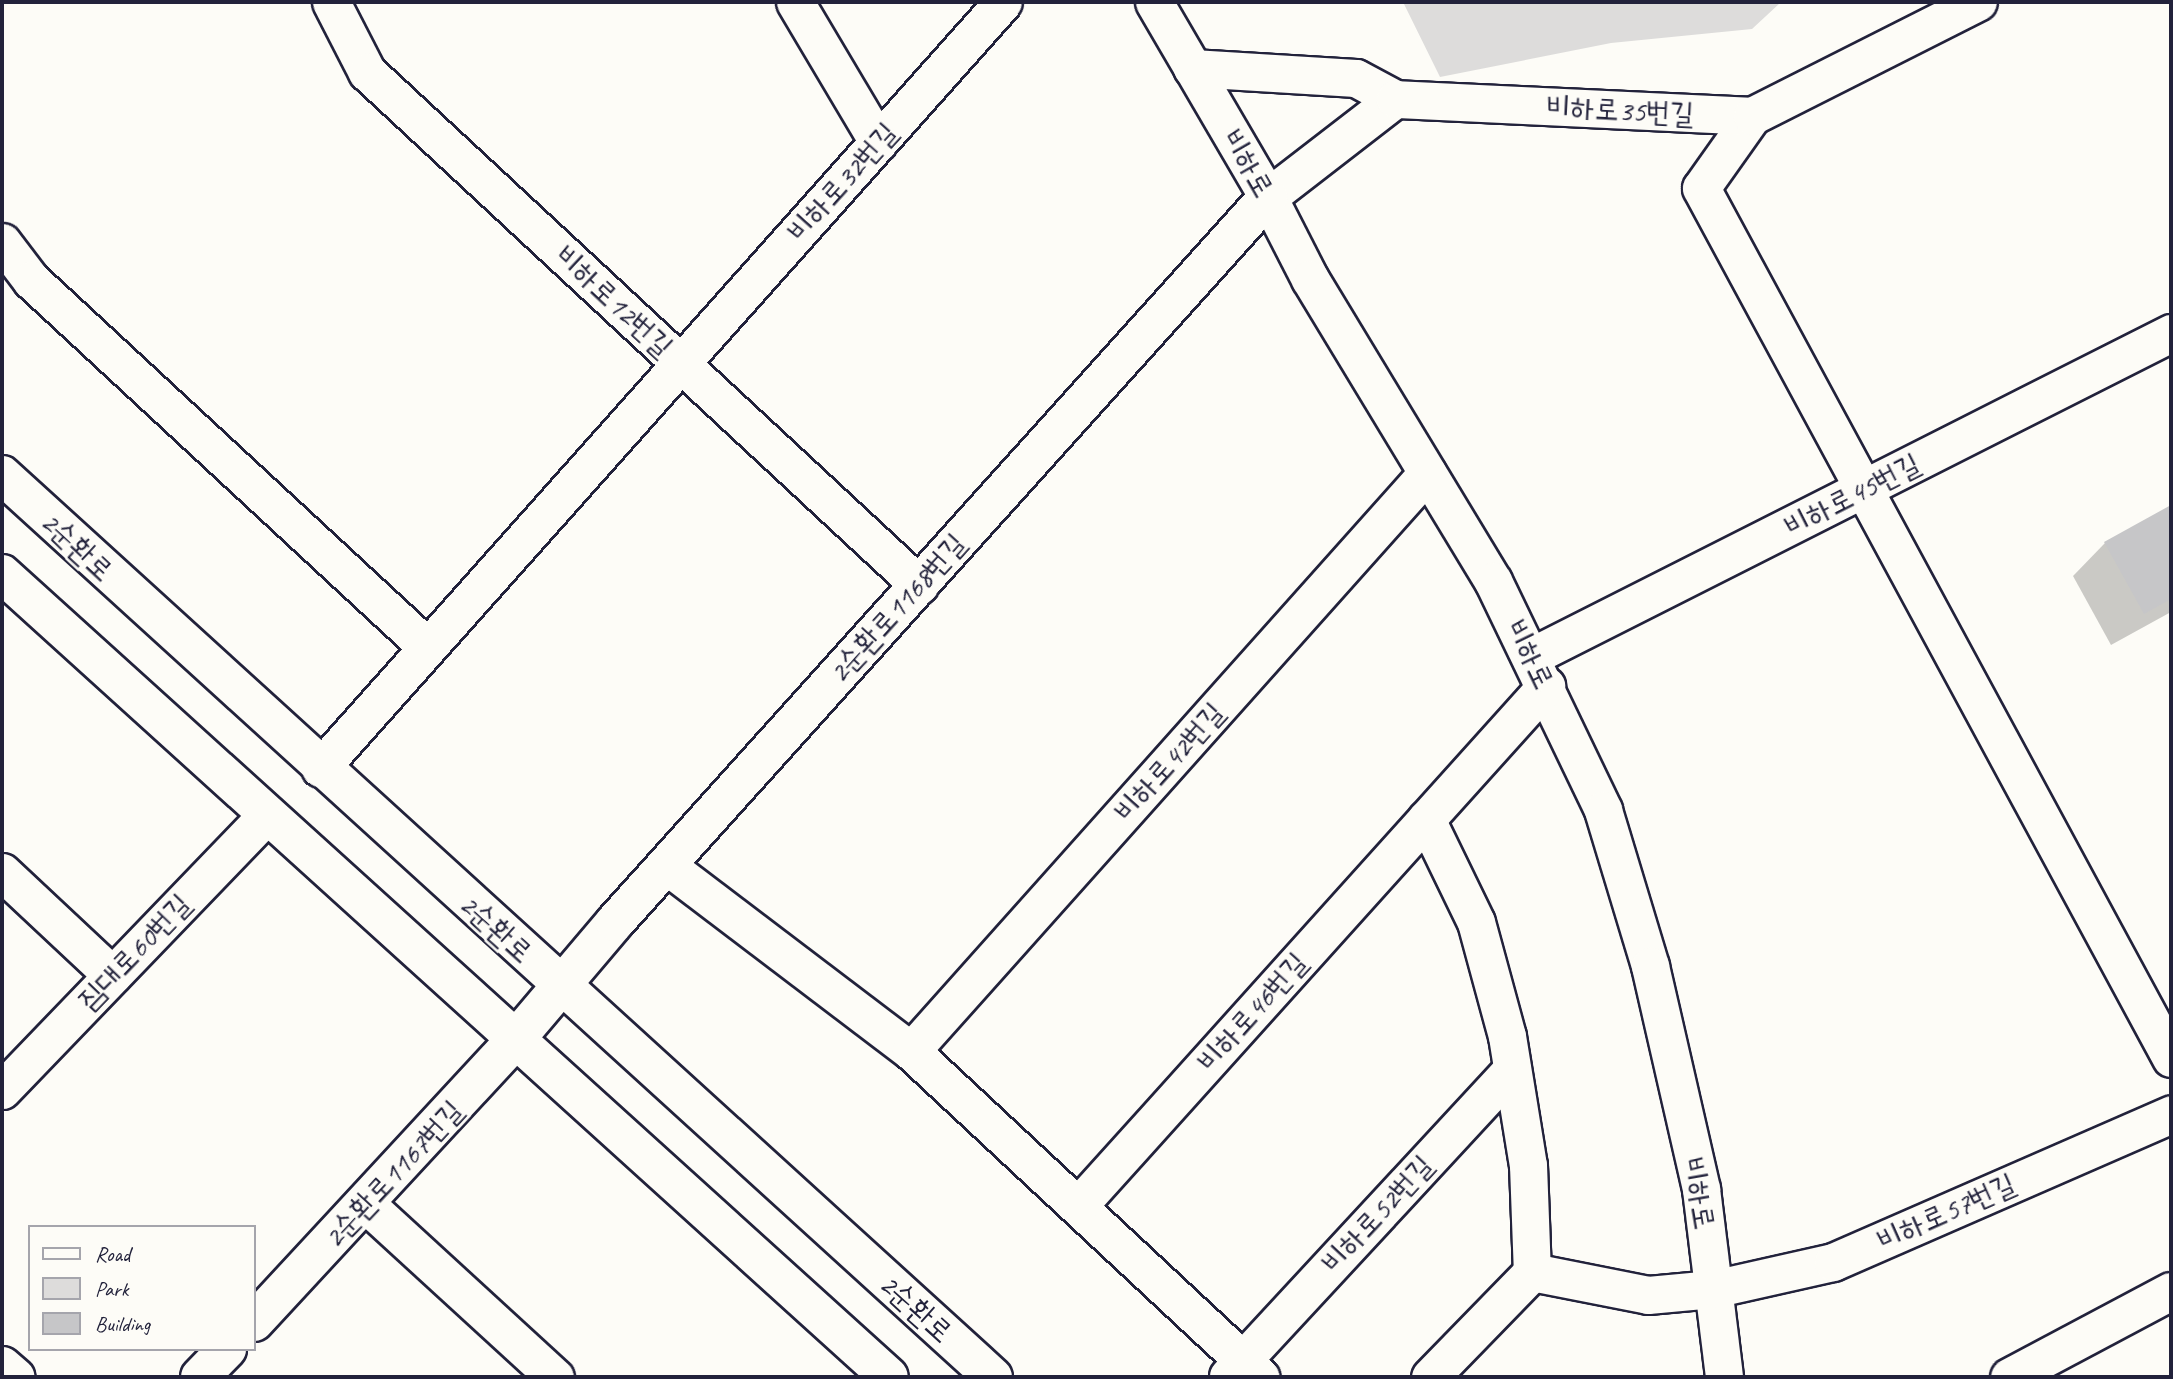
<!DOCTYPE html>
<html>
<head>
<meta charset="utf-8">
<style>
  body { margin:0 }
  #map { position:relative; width:2173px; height:1379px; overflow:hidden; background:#fdfcf7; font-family:Caveat,"Poor Story",sans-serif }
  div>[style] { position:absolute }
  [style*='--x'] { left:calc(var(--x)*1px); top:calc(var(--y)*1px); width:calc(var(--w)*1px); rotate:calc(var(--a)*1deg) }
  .green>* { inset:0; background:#dddcdb }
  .shadow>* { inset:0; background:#0003 }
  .building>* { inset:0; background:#c6c6c8 }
  .roads { filter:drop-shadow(2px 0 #22223b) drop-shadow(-2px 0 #22223b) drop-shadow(0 2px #22223b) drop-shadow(0 -2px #22223b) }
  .street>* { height:37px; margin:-18.5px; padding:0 18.5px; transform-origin:18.5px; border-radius:18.5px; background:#fdfcf7 }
  .secondary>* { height:38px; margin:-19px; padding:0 19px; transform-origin:19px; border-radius:19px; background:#fdfcf7 }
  span { translate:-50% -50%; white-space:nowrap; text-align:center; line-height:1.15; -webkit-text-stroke:5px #fdfcf7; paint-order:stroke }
  .street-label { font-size:30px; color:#22223b }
  .frame { position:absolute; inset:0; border:4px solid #22223b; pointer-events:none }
  .legend { position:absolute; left:28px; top:1225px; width:228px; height:126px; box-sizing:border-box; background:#fdfcf7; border:2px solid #a5a5ac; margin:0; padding:9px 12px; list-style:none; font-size:21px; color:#22223b }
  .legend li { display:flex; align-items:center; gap:14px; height:35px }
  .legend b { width:35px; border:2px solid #a5a5ac }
</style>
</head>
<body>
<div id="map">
  <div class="green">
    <i style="clip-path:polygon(1403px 2px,1781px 2px,1752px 29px,1611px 43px,1440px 77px)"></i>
  </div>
  <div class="shadow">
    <i style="clip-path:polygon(2171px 507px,2171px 612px,2111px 645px,2073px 576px,2105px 543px)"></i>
  </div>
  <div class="building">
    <i style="clip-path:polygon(2171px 505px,2171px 599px,2144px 614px,2104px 542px)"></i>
  </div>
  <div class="roads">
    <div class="street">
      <i style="--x:331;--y:2;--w:79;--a:62.8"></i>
      <i style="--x:367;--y:72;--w:754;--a:42.9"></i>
      <i style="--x:795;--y:2;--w:163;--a:59.3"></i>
      <i style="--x:1154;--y:2;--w:226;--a:59.7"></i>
      <i style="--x:1268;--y:197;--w:92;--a:62.9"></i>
      <i style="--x:1310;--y:279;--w:353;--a:58.8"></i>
      <i style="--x:1493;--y:581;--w:254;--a:64.3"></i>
      <i style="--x:1603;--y:810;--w:163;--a:73.2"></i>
      <i style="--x:1650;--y:966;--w:229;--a:77.1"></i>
      <i style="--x:1701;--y:1189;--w:189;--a:83"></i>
      <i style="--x:1192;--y:68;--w:164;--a:3.5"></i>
      <i style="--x:1356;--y:78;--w:44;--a:28.3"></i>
      <i style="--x:1752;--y:116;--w:88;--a:125.3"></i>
      <i style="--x:1701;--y:188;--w:989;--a:61.62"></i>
      <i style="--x:1268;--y:197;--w:160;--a:-37.7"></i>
      <i style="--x:1395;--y:99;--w:357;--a:2.7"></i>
      <i style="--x:1752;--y:116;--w:253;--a:-26.8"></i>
      <i style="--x:2;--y:242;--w:48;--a:52.7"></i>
      <i style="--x:31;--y:280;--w:538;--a:42.82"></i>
      <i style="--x:1532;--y:656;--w:716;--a:-26.82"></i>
      <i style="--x:320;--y:768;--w:1026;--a:-48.28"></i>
      <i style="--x:1426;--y:819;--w:114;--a:64.1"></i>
      <i style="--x:1476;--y:922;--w:118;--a:74.8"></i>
      <i style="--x:1507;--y:1036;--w:131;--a:80.8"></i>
      <i style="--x:1528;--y:1165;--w:107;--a:87.9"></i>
      <i style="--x:666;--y:865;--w:308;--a:37.2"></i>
      <i style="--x:911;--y:1051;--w:478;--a:43"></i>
      <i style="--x:2;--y:872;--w:151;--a:43.1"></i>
      <i style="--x:911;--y:1051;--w:775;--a:-48.24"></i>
      <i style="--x:2;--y:1090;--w:382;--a:-46.1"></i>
      <i style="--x:367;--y:1205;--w:255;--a:42.5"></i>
      <i style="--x:1078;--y:1206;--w:700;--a:-48.01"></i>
      <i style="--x:2;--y:1365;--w:18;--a:41"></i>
      <i style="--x:1228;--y:1376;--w:418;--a:-47.2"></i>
      <i style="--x:1430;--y:1377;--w:146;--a:-45.8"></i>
      <i style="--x:1532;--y:1272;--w:118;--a:11.2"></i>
      <i style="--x:1648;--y:1295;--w:65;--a:-5.3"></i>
      <i style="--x:1713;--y:1289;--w:123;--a:-12.7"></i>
      <i style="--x:1833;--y:1262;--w:369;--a:-23.6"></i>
      <i style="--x:2009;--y:1377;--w:183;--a:-28"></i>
    </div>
    <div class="secondary">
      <i style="--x:2;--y:475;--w:1340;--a:42.31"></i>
      <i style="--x:2;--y:574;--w:1196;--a:42.15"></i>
      <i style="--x:254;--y:1322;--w:384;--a:-47.2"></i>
      <i style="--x:515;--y:1040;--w:155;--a:-49.7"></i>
      <i style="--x:615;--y:922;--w:976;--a:-47.99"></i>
      <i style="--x:200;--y:1377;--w:39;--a:-46"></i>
    </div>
  </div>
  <div class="street-label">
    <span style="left:1620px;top:110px;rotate:3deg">비하로35번길</span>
    <span style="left:1248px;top:163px;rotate:60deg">비하로</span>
    <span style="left:842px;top:182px;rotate:-48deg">비하로32번길</span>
    <span style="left:614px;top:301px;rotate:43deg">비하로12번길</span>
    <span style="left:1852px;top:495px;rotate:-27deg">비하로45번길</span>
    <span style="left:77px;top:546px;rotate:43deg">2순환로</span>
    <span style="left:897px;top:608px;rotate:-48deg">2순환로1168번길</span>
    <span style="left:1530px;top:654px;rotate:64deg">비하로</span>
    <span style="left:1169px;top:762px;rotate:-48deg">비하로42번길</span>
    <span style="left:496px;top:928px;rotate:42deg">2순환로</span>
    <span style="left:134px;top:952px;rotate:-46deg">짐대로60번길</span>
    <span style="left:1252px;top:1012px;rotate:-48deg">비하로46번길</span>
    <span style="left:393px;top:1174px;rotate:-47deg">2순환로1167번길</span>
    <span style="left:1699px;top:1193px;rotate:80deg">비하로</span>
    <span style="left:1946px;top:1212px;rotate:-24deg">비하로57번길</span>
    <span style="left:1377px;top:1214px;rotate:-47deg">비하로52번길</span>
    <span style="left:916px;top:1308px;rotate:42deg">2순환로</span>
  </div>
  <div class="frame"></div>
  <ul class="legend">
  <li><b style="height:9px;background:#fdfcf7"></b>Road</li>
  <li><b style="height:19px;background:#dddcdb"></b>Park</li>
  <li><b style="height:19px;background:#c6c6c8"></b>Building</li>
  </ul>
</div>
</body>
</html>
